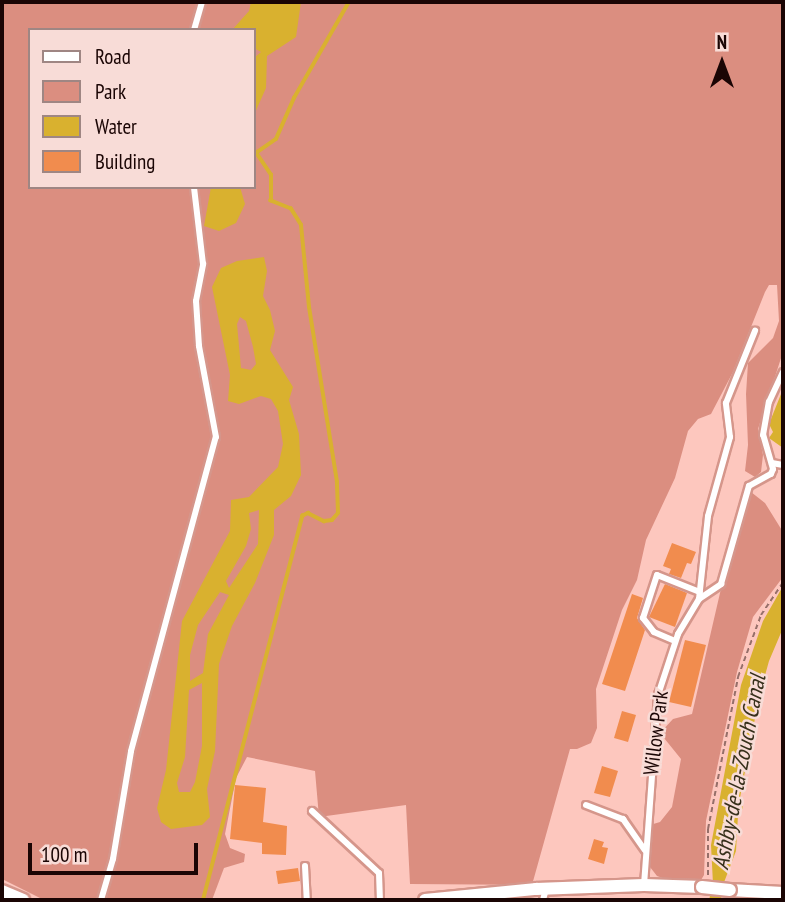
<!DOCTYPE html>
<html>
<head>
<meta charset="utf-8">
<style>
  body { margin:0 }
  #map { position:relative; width:785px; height:902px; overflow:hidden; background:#fdc7be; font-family:"PT Sans Narrow",sans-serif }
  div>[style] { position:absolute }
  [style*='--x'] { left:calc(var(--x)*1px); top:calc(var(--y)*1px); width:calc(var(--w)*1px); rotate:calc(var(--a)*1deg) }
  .green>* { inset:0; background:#db8e80 }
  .water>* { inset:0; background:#d9b12f }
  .stream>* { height:3.5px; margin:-1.75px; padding:0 1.75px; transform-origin:1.75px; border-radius:1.75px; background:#d9b12f }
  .building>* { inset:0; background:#f18c4e }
  .path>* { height:2px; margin-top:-1px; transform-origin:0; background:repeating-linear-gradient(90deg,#966f69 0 5px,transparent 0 8.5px) }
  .roads { filter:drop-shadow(2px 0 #d5968b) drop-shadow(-2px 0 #d5968b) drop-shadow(0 2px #d5968b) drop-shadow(0 -2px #d5968b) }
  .lane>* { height:6px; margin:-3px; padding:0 3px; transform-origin:3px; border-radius:3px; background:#fff }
  .street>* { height:12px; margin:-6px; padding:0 6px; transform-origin:6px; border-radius:6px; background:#fff }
  .bridges { filter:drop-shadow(2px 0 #d5968b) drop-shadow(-2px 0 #d5968b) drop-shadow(0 2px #d5968b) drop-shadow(0 -2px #d5968b) }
  .street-bridge>* { height:12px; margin:-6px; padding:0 6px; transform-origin:6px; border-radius:6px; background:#fff }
  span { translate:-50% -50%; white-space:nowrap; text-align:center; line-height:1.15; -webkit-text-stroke:5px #f8dcd7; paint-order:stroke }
  .street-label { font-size:21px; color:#1a0504 }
  .water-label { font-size:23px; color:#37301b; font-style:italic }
  .frame { position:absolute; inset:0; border:4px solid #1a0504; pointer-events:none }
  .legend { position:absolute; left:28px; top:28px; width:228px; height:161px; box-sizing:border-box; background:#f8dcd7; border:2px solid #9f8683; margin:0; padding:9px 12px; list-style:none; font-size:21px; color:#1a0504 }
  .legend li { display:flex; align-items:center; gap:14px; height:35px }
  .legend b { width:35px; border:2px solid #9f8683 }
  .north { position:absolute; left:687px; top:28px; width:70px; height:70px; -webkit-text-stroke:5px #f8dcd7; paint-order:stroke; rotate:0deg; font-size:19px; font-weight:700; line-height:28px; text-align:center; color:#1a0504 }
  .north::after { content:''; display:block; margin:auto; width:24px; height:32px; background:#1a0504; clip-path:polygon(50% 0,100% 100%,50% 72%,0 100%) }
  .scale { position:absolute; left:28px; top:843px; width:170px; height:32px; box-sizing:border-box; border:4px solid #1a0504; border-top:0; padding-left:9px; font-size:21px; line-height:24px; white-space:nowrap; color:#1a0504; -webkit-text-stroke:5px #f8dcd7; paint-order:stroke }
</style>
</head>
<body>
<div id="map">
  <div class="green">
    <i style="clip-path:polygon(evenodd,2px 2px,783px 2px,783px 352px,758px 429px,763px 455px,761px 472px,755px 477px,745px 471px,748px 445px,746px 394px,748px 363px,773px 338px,779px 321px,777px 285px,769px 285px,765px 292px,733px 372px,711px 414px,698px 419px,688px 431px,675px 478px,646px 540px,637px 580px,622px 610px,596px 689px,597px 728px,591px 743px,577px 749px,570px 749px,532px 885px,410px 884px,406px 805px,319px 817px,315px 771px,247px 757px,236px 778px,225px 834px,230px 848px,245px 854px,244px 862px,224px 868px,212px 900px,44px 900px,2px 879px,2px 2px,30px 30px,254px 30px,254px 187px,30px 187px,30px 30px)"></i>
    <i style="clip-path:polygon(751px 492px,765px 503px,783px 532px,783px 577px,753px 617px,737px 672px,706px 821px,704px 875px,701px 880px,694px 881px,668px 880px,657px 876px,650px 867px,650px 825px,660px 822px,672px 807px,681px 759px,660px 733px,673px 719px,692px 714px,720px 593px)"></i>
  </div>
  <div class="water">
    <i style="clip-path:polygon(251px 2px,301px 2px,296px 37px,267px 56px,266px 88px,254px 115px,254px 58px,261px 52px,254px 48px,254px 30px,232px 30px,249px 11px)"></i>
    <i style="clip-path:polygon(211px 187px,240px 187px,245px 204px,236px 223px,219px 231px,204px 226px)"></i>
    <i style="clip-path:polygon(evenodd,264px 257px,267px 271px,263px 296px,270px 310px,275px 331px,270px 350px,293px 387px,289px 400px,299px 434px,301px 475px,291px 496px,274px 510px,274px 535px,255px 583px,232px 626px,219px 664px,215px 751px,207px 789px,210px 817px,202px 825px,171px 829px,161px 822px,157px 808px,166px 770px,182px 621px,230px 531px,231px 500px,249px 497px,278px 467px,283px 444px,278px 411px,271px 399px,261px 396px,239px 404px,228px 401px,230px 375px,212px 287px,221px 268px,237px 261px,264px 257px,240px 317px,246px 321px,253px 347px,256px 364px,251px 370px,241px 368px,237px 324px,240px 317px,264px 257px,259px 510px,258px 544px,229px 588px,226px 581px,246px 546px,251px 529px,249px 513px,259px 510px,264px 257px,220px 592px,229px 595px,208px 634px,203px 673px,190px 681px,190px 655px,198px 625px,220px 592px,264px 257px,202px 683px,202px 746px,195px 782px,190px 792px,179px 792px,177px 783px,185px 757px,189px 690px,202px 683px)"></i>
    <i style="clip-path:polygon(783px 389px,783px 448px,769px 438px,773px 432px,769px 424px)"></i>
    <i style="clip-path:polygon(783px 586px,783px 628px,769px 661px,759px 697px,740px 798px,743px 808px,738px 815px,736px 851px,723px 885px,721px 900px,709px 900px,713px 884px,711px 845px,741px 685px,763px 621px)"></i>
  </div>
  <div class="stream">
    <i style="--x:203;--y:900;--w:397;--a:-75.5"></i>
    <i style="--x:302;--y:516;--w:7;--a:-27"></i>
    <i style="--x:308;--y:513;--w:18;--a:27"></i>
    <i style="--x:324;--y:521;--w:8;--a:-7"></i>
    <i style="--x:332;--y:520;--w:9;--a:-49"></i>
    <i style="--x:338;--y:513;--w:31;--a:-92"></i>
    <i style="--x:337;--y:482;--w:177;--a:-99.1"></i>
    <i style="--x:309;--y:307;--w:82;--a:-95.6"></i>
    <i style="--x:301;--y:225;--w:19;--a:-122"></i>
    <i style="--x:291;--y:209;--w:22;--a:-158"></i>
    <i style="--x:271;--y:201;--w:26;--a:-90"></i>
    <i style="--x:271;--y:175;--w:27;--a:-124"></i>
    <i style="--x:256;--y:153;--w:24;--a:-35"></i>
    <i style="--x:276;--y:139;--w:45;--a:-66.3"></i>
    <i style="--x:294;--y:98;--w:111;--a:-60.2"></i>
  </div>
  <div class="building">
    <i style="clip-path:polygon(672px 543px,696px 552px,691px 564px,687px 563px,681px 578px,669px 574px,671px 569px,663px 566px)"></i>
    <i style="clip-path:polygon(665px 584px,687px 593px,675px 627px,649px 617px)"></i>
    <i style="clip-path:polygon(632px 594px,643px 598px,637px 618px,645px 630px,625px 691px,602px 684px)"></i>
    <i style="clip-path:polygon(685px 640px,706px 645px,691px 707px,669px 702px)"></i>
    <i style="clip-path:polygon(622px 711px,636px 715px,628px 742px,614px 738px)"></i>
    <i style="clip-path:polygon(602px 766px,618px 771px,610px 797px,594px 793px)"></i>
    <i style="clip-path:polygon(235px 785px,266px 788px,263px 822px,287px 826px,286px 855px,262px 854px,262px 843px,230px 839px)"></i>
    <i style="clip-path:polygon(594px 839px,604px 842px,602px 847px,608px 848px,604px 864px,588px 859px)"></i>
    <i style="clip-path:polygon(298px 868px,300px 881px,278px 884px,276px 871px)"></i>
  </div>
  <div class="path">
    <i style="--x:708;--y:875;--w:46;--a:-90"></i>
    <i style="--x:708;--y:829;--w:155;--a:-78.8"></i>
    <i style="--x:738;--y:677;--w:66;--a:-69.6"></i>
    <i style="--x:761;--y:615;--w:40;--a:-56"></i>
  </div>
  <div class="roads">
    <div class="lane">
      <i style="--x:194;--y:30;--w:29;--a:-74"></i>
      <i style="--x:772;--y:463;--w:11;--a:10"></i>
      <i style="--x:699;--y:599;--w:83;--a:-83.8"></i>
      <i style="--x:708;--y:516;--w:82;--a:-74.4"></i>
      <i style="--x:730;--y:437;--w:34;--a:-97"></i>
      <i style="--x:726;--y:403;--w:78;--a:-68.1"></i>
      <i style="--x:675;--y:641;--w:23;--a:-157"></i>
      <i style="--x:654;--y:632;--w:18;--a:-128"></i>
      <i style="--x:643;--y:618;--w:45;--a:-72"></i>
      <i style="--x:657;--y:575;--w:46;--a:21.6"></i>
      <i style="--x:586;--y:805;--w:40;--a:21"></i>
      <i style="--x:623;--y:819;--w:38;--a:55"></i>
      <i style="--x:312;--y:811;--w:91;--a:42.8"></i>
      <i style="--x:379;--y:873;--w:27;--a:88"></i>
      <i style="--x:305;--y:866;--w:34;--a:87"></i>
      <i style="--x:644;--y:885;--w:191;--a:-85.8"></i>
      <i style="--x:658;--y:695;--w:64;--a:-71.8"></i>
      <i style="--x:678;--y:634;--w:41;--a:-59"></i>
      <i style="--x:699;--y:599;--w:27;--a:-34"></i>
      <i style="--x:721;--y:584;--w:102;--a:-74.1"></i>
      <i style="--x:749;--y:486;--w:25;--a:-29"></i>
      <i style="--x:771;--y:474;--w:5;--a:-68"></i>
      <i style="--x:773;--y:469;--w:35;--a:-106"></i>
      <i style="--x:763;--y:435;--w:34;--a:-80"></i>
      <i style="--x:769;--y:402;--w:33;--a:-65"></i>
      <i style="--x:101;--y:900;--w:43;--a:-73.7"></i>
      <i style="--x:113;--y:859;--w:109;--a:-80.5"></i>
      <i style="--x:131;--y:751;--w:325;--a:-74.9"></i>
      <i style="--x:216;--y:437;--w:93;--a:-100.6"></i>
      <i style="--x:199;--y:346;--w:45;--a:-93.8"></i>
      <i style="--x:196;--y:301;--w:38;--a:-79"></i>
      <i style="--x:203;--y:264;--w:78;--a:-96.7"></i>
      <i style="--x:543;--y:900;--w:11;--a:-75"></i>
    </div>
    <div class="street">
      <i style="--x:730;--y:890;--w:53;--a:3.2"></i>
      <i style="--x:2;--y:891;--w:23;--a:23"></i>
      <i style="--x:425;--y:900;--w:112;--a:-5.7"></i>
      <i style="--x:536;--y:889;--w:108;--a:-2.1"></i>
      <i style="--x:644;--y:885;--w:58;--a:2"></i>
    </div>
  </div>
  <div class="bridges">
    <div class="street-bridge">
      <i style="--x:702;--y:887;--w:28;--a:6"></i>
    </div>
  </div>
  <div class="street-label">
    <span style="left:656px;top:733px;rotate:-83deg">Willow Park</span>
  </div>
  <div class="water-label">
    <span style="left:739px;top:772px;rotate:-79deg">Ashby-de-la-Zouch Canal</span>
  </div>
  <div class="frame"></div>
  <ul class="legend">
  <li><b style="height:9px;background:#fff"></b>Road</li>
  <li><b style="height:19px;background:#db8e80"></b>Park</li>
  <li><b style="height:19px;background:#d9b12f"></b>Water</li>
  <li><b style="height:19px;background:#f18c4e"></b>Building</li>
  </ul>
  <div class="north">N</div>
  <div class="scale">100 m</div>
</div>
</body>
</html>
